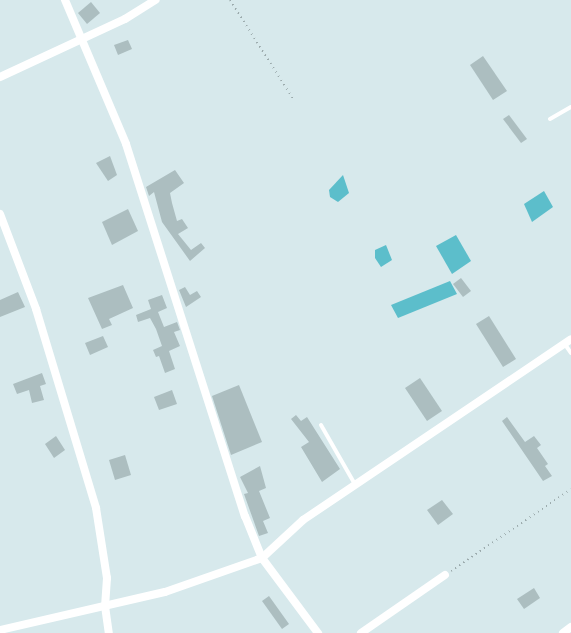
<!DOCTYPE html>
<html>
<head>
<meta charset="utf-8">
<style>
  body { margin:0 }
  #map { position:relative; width:571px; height:633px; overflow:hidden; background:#d7e9ec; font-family:Commissioner,sans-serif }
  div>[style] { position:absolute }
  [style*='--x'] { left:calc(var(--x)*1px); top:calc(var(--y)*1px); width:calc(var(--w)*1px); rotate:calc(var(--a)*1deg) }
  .water>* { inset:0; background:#5cbecb }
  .building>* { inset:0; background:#acbec0 }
  .path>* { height:2px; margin-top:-1px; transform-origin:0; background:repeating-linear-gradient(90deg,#9baaac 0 1px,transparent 0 5px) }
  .lane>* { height:4px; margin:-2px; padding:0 2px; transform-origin:2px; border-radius:2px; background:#fff }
  .street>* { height:8px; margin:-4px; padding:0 4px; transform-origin:4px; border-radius:4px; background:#fff }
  span { translate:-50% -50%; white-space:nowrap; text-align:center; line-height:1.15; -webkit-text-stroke:4px #fff; paint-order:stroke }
</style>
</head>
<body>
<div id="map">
  <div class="water">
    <i style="clip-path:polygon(343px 175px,349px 193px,338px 202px,330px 197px,329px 190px)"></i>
    <i style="clip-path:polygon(544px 191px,553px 207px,532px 222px,524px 204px)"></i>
    <i style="clip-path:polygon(456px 235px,471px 261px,452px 274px,436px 246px)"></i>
    <i style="clip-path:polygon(386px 245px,392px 260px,381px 267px,375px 258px,375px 250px)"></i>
    <i style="clip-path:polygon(450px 281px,457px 294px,398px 318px,391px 305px)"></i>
  </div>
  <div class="building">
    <i style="clip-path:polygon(91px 2px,100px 13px,87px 24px,78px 13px)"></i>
    <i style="clip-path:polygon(128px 40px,132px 49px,118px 55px,114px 45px)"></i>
    <i style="clip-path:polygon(483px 56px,507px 91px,493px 100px,470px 65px)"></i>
    <i style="clip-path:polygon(509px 115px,527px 139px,521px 143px,503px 119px)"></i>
    <i style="clip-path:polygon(110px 156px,117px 175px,108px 181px,96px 163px)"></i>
    <i style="clip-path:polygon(175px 170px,184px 183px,170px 193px,172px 203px,177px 221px,182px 219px,188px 228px,178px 234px,191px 250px,201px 243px,205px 248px,190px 261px,162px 222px,154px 192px,149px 196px,146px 187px)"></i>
    <i style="clip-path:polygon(128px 209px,138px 231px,112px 245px,102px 222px)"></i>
    <i style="clip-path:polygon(461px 278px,471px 291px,463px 297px,453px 284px)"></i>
    <i style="clip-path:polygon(123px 285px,133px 308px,109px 319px,112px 325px,102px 329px,88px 298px)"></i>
    <i style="clip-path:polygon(185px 287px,190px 295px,197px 291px,201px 297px,186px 307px,179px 290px)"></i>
    <i style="clip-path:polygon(18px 292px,25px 307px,0 317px,0 300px)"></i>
    <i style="clip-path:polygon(162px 295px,167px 308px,158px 312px,164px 327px,177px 322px,180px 330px,174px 332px,180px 346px,169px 351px,175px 369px,165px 373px,159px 356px,156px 357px,153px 350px,162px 346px,156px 329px,150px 318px,138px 322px,136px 315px,151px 309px,148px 300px)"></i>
    <i style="clip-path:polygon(489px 316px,516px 359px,503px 367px,476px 324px)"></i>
    <i style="clip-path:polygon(103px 336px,108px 347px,90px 355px,85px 343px)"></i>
    <i style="clip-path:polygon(42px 373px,46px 384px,40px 386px,44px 400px,32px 403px,29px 390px,17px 394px,13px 384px)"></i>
    <i style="clip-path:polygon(420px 378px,442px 411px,427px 421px,405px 388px)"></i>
    <i style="clip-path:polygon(239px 385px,262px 442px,231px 455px,212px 396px)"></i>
    <i style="clip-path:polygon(172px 390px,177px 404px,159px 410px,154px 397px)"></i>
    <i style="clip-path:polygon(296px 415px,301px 421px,307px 417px,340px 469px,322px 482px,301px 447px,309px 442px,291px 419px)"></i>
    <i style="clip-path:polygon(507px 417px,525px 442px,534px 436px,541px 445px,537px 448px,548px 464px,545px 466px,552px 476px,543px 481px,502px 421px)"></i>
    <i style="clip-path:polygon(56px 436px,65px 450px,54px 458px,45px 444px)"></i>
    <i style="clip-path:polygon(125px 455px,131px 475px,115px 480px,109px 460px)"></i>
    <i style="clip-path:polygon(260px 466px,266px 488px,259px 491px,270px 518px,263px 521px,268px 533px,259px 536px,244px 494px,248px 493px,240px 477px)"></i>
    <i style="clip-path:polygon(442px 500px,453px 514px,438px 525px,427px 510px)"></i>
    <i style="clip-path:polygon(534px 588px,540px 598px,524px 609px,517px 599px)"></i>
    <i style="clip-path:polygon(269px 596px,289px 624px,282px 629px,262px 601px)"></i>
  </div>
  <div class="path">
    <i style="--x:230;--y:0;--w:119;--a:57.4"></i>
    <i style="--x:451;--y:571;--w:145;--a:-34.3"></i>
  </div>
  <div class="lane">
    <i style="--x:550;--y:119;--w:24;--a:-30"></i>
    <i style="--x:564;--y:343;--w:12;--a:55"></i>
    <i style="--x:321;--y:425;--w:70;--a:60.2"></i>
  </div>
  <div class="street">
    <i style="--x:65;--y:0;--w:156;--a:67"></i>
    <i style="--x:126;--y:144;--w:391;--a:72.3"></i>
    <i style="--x:245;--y:516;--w:45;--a:68"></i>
    <i style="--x:262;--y:558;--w:94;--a:53.3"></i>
    <i style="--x:0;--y:77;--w:138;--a:-24.9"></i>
    <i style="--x:125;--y:19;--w:36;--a:-32"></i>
    <i style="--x:0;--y:214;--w:102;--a:69.2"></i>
    <i style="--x:36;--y:309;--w:208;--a:73.2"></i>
    <i style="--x:96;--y:508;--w:71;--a:81.1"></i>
    <i style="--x:107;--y:578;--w:28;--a:94"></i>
    <i style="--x:105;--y:606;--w:27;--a:82"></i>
    <i style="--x:0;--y:630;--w:169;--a:-13"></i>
    <i style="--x:165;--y:592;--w:103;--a:-19.3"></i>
    <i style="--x:262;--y:558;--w:56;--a:-42.8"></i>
    <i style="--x:303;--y:520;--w:323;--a:-34"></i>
    <i style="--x:361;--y:633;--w:102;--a:-34.6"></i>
    <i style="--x:563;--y:633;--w:10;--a:-37"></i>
  </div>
</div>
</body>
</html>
